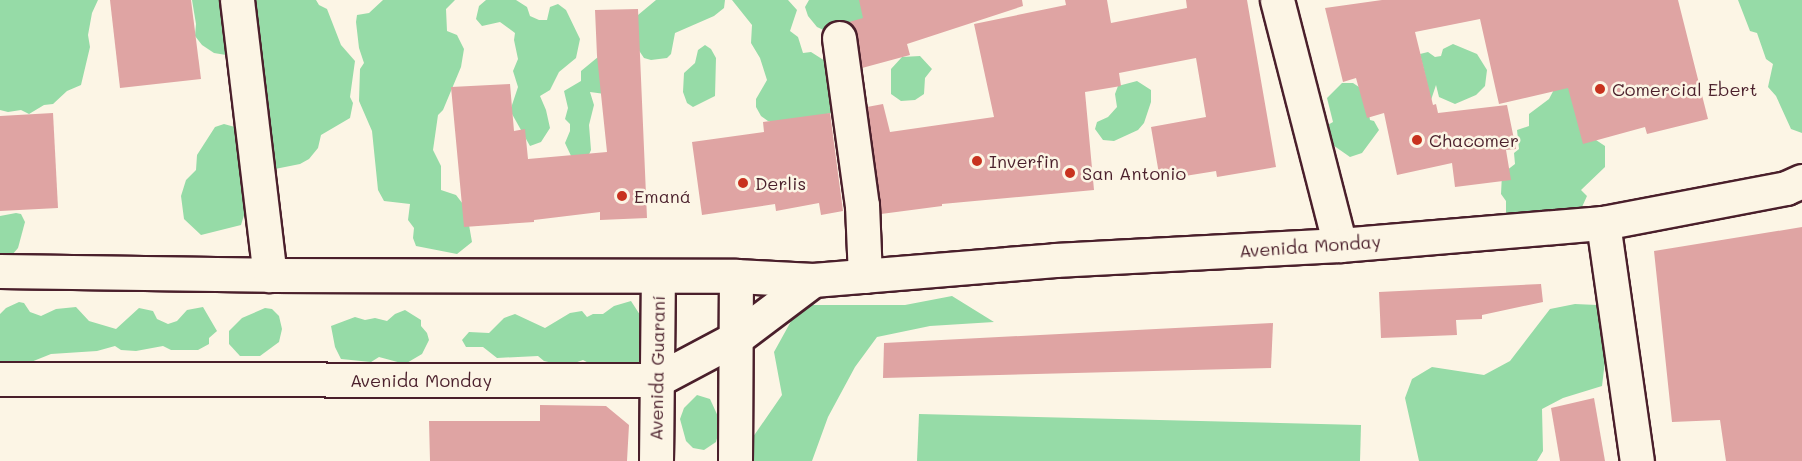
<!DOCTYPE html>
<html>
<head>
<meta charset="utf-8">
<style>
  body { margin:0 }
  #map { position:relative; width:1802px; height:461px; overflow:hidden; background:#fcf5e5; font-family:Mali,sans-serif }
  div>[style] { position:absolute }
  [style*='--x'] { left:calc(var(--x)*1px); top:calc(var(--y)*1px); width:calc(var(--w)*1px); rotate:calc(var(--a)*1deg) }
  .green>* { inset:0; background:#96dba7 }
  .building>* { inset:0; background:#dfa4a3 }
  .roads { filter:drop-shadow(2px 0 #4a1f2b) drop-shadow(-2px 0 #4a1f2b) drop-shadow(0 2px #4a1f2b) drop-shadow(0 -2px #4a1f2b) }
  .minor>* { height:33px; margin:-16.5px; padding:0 16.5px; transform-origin:16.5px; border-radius:16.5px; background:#fcf5e5 }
  .major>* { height:33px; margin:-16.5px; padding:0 16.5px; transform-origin:16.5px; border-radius:16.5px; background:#fcf5e5 }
  .dots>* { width:16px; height:16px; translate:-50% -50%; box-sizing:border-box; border:3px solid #fcf5e5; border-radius:50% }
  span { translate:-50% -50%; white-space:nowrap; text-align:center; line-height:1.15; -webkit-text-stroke:5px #fcf5e5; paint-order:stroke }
  .poi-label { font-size:18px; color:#4a1f2b }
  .left { translate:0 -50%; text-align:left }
  .street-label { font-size:18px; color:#4a1f2b }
</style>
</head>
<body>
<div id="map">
  <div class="green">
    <i style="clip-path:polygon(0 0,98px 0,92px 13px,88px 35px,90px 47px,81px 85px,67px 91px,53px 104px,44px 105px,29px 114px,21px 110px,8px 112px,0 110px)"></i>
    <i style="clip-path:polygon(192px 0,234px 0,234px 62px,226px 55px,214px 53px,202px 45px,195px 36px,196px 24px)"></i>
    <i style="clip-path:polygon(246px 0,316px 0,319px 5px,327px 9px,341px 45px,355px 61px,350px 97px,353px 103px,350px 118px,321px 135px,318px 148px,309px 159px,300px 164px,265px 171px)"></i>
    <i style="clip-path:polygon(383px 0,455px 0,446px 9px,447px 31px,457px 35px,464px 49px,461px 67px,443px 110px,438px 115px,433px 150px,441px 166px,441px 190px,456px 195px,466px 208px,472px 242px,457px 254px,416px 246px,413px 238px,414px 228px,408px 220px,410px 204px,384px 201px,378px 190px,372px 131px,359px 101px,360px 69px,364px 63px,359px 48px,356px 22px,357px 15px,369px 13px)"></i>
    <i style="clip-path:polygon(486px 0,516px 0,527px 7px,530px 16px,539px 20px,547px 20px,550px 7px,558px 4px,566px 10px,580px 39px,576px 58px,559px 72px,550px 90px,540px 96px,546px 110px,550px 128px,541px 142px,530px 146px,512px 114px,512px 105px,518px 87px,513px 71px,518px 59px,514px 40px,515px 33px,500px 22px,482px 26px,476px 19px,479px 6px)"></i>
    <i style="clip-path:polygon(656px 0,725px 0,724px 8px,714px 16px,675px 33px,671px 54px,667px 58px,651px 60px,644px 58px,636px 46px,638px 15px)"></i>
    <i style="clip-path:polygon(732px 0,788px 0,797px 10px,790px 31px,798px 37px,803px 53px,811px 52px,833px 66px,837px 112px,785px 122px,768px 121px,761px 116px,756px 107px,756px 99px,767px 80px,760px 58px,751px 43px,752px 25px)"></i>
    <i style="clip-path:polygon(809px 0,860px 0,865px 19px,846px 23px,828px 32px,817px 27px,808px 16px,805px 7px)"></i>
    <i style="clip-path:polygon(1738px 0,1802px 0,1802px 133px,1791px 129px,1776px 96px,1768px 87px,1773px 64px,1766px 59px,1757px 33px,1750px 31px)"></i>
    <i style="clip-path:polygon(1453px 44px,1477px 54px,1487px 70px,1485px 86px,1476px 95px,1455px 104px,1439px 97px,1436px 85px,1431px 100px,1420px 54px,1428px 52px,1435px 57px,1441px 56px,1443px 49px)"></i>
    <i style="clip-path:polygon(705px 45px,711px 49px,716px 58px,715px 96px,693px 107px,687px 103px,683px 92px,684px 73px,695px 63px,698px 50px)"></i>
    <i style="clip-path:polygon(920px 56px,932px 69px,925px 78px,924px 94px,915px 100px,901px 101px,891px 94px,891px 69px,902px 57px)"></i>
    <i style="clip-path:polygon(598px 57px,605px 94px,590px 92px,594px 105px,589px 125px,591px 150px,587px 159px,572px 158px,565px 143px,570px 131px,570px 124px,565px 119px,568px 108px,564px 91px,581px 81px,581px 71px)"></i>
    <i style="clip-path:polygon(1137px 81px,1151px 90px,1151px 102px,1144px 123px,1138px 130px,1114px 141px,1103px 140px,1095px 129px,1097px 122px,1108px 117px,1117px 107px,1115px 94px,1118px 86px)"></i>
    <i style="clip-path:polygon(1558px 82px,1574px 87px,1596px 140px,1605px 146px,1605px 167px,1581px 190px,1587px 196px,1582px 207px,1561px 210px,1548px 217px,1511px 222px,1506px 212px,1506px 201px,1501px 194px,1502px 174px,1515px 164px,1514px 153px,1519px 149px,1517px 130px,1529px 126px,1529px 114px,1549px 99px)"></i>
    <i style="clip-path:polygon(1342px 83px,1353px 83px,1365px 91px,1370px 120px,1374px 121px,1379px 130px,1362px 153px,1350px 157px,1330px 143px,1326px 126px,1333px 122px,1327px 98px)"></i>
    <i style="clip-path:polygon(224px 124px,242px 129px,247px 205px,241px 225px,201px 235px,184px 219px,181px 196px,186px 180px,196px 170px,197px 155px,215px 127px)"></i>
    <i style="clip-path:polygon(16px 213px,21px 214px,25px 222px,18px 248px,12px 255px,0 259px,0 216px)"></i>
    <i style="clip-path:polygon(952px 296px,994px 322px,930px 326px,877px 337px,855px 367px,828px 417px,812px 461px,747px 461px,746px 447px,782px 395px,774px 352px,800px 305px,905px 305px)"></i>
    <i style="clip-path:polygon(631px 301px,655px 338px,637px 373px,596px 367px,583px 360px,566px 366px,544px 361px,538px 356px,497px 358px,483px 347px,466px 347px,462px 340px,469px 332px,489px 333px,504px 318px,515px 314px,545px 328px,570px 313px,582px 311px,587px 317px,593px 314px,603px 314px,614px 306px)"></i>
    <i style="clip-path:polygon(19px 302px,24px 303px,30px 312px,41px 316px,56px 309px,76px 307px,89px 321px,116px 329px,139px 308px,153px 311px,157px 319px,168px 324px,177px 321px,187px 310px,203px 307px,217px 331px,209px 338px,209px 344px,198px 350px,171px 350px,163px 346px,136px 351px,121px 350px,115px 346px,97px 351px,51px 354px,21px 366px,0 362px,0 314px,6px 308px)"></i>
    <i style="clip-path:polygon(1575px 304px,1597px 305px,1607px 345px,1602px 386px,1563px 398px,1542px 409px,1543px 451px,1537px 461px,1419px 461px,1405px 398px,1412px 379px,1432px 367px,1484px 375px,1510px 361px,1550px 309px)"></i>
    <i style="clip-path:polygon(265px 308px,272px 309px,279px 316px,282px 329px,279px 342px,260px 356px,240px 356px,229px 344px,229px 331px,242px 318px)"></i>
    <i style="clip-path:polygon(405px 310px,421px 320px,421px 326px,427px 333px,429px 340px,422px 354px,405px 364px,379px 357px,371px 362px,341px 359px,335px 347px,331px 326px,355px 317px,365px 320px,375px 318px,387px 321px,395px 314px)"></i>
    <i style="clip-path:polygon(697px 395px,710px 399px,721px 423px,716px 442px,704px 450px,693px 448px,686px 441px,680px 419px,684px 408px)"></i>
    <i style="clip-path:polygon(919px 414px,1361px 425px,1360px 461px,917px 461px)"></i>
  </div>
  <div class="building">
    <i style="clip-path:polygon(110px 0,191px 0,201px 79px,120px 88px)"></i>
    <i style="clip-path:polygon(859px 0,1022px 0,1023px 6px,907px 44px,910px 55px,862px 68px,857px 35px,849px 22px,863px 18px)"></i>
    <i style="clip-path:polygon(1065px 0,1107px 0,1111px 23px,1187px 8px,1186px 0,1247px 0,1276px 167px,1217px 177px,1216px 171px,1160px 180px,1151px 127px,1206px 117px,1196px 58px,1119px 73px,1121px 86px,1085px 92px,1094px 190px,942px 204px,942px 206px,881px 214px,867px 107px,883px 104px,890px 132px,994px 117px,974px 24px,1066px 5px)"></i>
    <i style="clip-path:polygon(1382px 0,1678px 0,1708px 119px,1647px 134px,1645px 127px,1583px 144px,1568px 88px,1499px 104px,1480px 19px,1415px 32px,1433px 105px,1436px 104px,1438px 113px,1507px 105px,1516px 149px,1506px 150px,1511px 180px,1455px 187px,1452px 163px,1397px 175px,1384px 113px,1367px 118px,1356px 78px,1343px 82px,1325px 8px)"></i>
    <i style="clip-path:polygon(638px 9px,647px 218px,600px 220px,600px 212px,534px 220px,534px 222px,464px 227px,451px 87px,510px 84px,514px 131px,525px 129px,528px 159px,607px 152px,597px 56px,595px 10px)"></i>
    <i style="clip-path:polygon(53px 113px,58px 208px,0 211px,0 116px)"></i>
    <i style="clip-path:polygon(830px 113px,843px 211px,821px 215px,819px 203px,776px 211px,775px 204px,702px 215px,692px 142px,764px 132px,763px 122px)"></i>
    <i style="clip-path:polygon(1802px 227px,1802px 461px,1726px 461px,1720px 420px,1672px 422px,1654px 251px)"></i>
    <i style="clip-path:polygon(1541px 284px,1543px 302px,1482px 315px,1482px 319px,1456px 320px,1457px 335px,1381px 338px,1379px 292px)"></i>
    <i style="clip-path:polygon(1273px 323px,1271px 368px,883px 378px,884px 343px)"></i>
    <i style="clip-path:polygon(1594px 398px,1605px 461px,1560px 461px,1551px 408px)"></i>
    <i style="clip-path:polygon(540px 405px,606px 406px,629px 425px,627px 461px,430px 461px,429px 421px,540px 421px)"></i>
  </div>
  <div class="roads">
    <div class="minor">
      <i style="--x:237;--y:0;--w:277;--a:83.2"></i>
      <i style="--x:1277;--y:0;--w:253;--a:75.6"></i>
      <i style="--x:839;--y:38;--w:169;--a:82.2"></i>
      <i style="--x:862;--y:205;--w:71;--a:87.6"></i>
      <i style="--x:1603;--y:223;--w:240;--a:81.9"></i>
    </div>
    <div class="major">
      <i style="--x:0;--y:271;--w:270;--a:0.8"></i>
      <i style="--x:270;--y:275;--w:466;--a:0.1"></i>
      <i style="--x:736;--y:276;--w:77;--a:3"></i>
      <i style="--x:813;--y:280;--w:243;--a:-4.7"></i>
      <i style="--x:1055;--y:260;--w:285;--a:-3"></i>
      <i style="--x:1340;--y:245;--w:264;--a:-4.8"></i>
      <i style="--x:1603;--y:223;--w:186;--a:-10.8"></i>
      <i style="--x:1786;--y:188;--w:17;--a:-24"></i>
      <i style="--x:0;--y:379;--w:657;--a:0.09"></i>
      <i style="--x:657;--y:380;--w:89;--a:-28"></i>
      <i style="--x:736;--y:338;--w:96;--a:-37"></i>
      <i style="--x:656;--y:461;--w:185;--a:-89.4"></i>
      <i style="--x:735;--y:461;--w:185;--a:-89.7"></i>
    </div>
  </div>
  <div class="dots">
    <i style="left:1600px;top:89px;background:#c8321e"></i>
    <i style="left:1417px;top:140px;background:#c8321e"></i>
    <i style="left:977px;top:161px;background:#c8321e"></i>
    <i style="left:1070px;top:173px;background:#c8321e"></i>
    <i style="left:743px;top:183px;background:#c8321e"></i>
    <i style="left:622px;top:196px;background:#c8321e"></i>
  </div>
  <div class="poi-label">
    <span class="left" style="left:1612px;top:89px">Comercial Ebert</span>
    <span class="left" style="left:1429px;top:140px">Chacomer</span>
    <span class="left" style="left:989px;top:161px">Inverfin</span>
    <span class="left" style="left:1082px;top:173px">San Antonio</span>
    <span class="left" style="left:755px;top:183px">Derlis</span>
    <span class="left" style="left:634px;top:196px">Emaná</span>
  </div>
  <div class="street-label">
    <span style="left:1310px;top:246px;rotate:-4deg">Avenida Monday</span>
    <span style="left:657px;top:368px;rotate:-89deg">Avenida Guaraní</span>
    <span style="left:421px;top:380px">Avenida Monday</span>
  </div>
</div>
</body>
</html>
